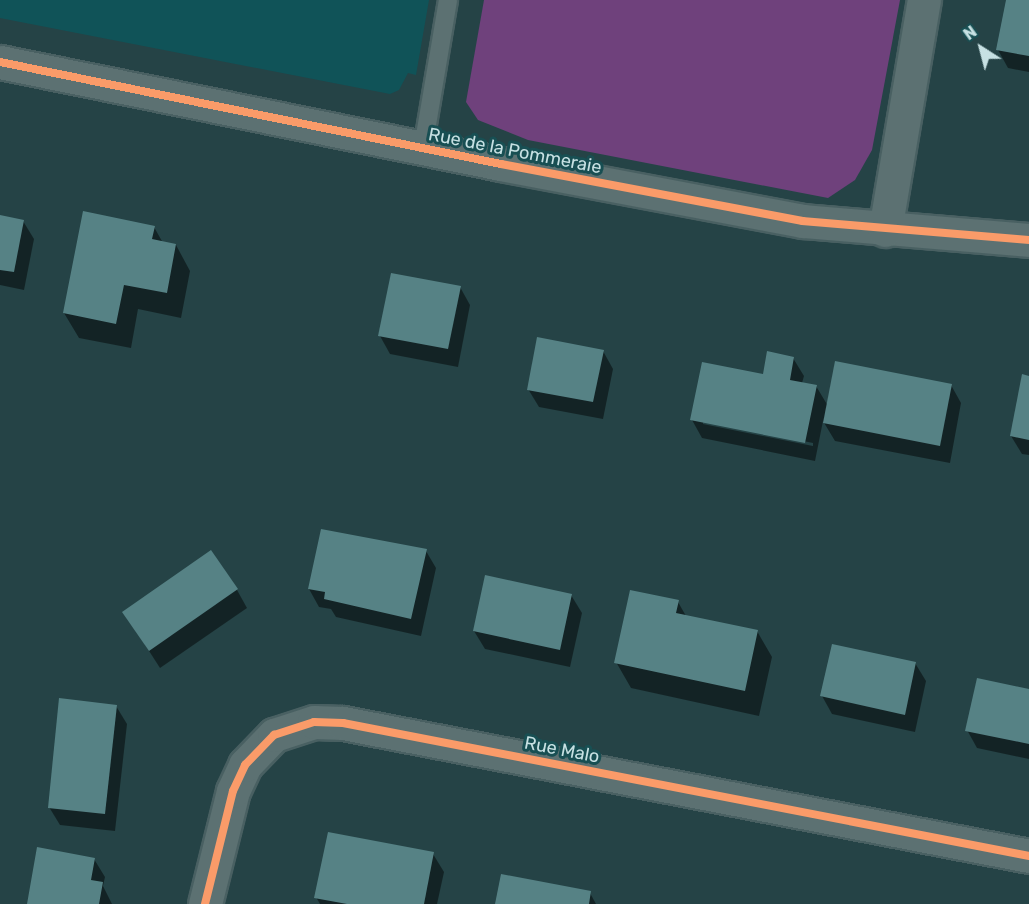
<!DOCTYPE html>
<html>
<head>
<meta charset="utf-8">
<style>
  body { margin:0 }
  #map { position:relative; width:1029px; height:904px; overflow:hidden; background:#254346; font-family:Rubik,sans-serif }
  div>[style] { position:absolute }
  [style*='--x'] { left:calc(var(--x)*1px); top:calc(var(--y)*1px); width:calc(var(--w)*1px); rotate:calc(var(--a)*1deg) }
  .built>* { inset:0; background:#105358 }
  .green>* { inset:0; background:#6f417c }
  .shadow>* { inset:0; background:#0007 }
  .building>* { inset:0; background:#568285 }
  .roads { filter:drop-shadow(2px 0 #496062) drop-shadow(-2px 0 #496062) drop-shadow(0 2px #496062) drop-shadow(0 -2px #496062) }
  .lane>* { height:18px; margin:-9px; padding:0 9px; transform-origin:9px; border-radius:9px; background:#5c7172 }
  .street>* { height:33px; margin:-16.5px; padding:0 16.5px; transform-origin:16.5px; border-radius:16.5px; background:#5c7172 }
  .cycleway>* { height:8px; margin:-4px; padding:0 4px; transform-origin:4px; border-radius:4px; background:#fa9b69 }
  span { translate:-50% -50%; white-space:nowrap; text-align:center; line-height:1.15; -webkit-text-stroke:6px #184f53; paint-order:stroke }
  .street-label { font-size:18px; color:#c7e1e3 }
  .north { position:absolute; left:951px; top:18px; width:60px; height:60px; -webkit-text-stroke:4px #184f53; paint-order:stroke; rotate:324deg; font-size:16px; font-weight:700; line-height:24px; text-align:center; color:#c7e1e3 }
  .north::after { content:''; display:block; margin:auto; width:21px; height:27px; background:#c7e1e3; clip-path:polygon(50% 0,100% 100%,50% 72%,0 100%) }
</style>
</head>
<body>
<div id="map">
  <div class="built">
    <i style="clip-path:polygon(0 0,429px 0,416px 75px,408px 73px,399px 90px,390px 94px,0 18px)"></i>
  </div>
  <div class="green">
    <i style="clip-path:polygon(484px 0,900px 0,872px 150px,855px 180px,828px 198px,528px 140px,478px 120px,466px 102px)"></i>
  </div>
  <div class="shadow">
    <i style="clip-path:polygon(1007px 0,1029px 0,1029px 72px,1008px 68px,998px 50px)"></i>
    <i style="clip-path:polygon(0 216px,23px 221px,34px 239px,24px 290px,0 285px)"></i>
    <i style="clip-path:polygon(154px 227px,163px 243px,176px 245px,190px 271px,181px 318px,138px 309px,131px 348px,79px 338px,64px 313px)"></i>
    <i style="clip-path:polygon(460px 287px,470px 305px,458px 367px,390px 354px,380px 336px)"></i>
    <i style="clip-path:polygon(603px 351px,613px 369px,603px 419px,539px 407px,528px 389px)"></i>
    <i style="clip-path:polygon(evenodd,793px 358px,804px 376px,802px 383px,816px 386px,828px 406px,951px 385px,961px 403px,950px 463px,835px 441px,823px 421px,815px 461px,702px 438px,692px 420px,793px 358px,703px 421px,813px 443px,813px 446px,703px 424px,703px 421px)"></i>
    <i style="clip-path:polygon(1029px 377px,1029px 455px,1022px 454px,1011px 436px)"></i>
    <i style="clip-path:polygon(426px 551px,436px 568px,421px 636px,336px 617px,331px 609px,319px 607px,309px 589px)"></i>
    <i style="clip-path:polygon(237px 590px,247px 608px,160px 668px,124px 612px)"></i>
    <i style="clip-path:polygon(571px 595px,582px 613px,570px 667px,485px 649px,474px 631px)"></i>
    <i style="clip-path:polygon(678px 602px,686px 616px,757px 631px,772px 657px,759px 716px,631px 688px,616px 662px)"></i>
    <i style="clip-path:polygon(915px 663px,926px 681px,915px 732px,832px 714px,822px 696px)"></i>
    <i style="clip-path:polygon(1029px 690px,1029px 759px,977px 748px,967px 730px)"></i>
    <i style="clip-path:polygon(116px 706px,127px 724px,115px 831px,60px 825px,49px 807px)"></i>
    <i style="clip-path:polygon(433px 854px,444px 872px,437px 904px,320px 904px,316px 897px)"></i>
    <i style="clip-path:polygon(94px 859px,105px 877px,103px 886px,112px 904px,28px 904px)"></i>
    <i style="clip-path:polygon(590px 893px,596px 904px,496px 904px)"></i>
  </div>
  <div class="building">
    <i style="clip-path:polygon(1006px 0,1029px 0,1029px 56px,996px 50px)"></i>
    <i style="clip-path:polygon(83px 211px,155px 226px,152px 239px,176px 244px,167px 293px,124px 285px,116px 324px,63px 313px)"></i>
    <i style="clip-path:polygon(0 215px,24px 220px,14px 272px,0 270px)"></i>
    <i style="clip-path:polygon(391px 273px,461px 286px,448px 349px,378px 336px)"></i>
    <i style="clip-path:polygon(537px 337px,604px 350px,593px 402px,527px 390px)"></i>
    <i style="clip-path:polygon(767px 351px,794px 357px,790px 380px,817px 385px,805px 443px,690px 420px,702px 362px,763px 374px)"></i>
    <i style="clip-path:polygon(835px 361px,952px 384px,940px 446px,823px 423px)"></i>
    <i style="clip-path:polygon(1022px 374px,1029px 376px,1029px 440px,1010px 436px)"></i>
    <i style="clip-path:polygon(321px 529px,427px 549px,411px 619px,324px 599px,325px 592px,308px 589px)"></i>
    <i style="clip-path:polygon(211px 550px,238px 589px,149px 651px,122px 612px)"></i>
    <i style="clip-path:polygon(485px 575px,572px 594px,560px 650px,473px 631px)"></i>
    <i style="clip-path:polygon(630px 590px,679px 600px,676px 613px,758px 630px,745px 691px,614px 663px)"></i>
    <i style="clip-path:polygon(832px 644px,916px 662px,905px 715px,820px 696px)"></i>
    <i style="clip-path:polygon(977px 678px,1029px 689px,1029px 744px,965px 731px)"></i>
    <i style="clip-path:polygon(59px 698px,117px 705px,105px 814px,48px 808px)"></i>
    <i style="clip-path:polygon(328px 832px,434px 852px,424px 904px,347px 904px,314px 898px)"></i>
    <i style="clip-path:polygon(37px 847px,95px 858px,91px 880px,103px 882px,99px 904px,27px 904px)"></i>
    <i style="clip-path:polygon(501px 874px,591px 891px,589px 904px,495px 904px)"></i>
  </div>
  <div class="roads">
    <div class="lane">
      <i style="--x:423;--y:148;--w:150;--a:-80.4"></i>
    </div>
    <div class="street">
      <i style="--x:0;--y:62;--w:511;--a:11.51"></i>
      <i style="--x:501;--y:164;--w:307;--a:10.7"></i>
      <i style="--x:803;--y:221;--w:227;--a:4.8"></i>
      <i style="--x:885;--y:230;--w:233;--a:-80.4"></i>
      <i style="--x:205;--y:904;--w:116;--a:-76.1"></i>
      <i style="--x:233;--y:791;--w:29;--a:-65"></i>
      <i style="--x:245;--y:765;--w:42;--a:-46"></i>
      <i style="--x:274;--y:735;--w:42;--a:-18"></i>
      <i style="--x:314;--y:722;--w:29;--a:2"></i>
      <i style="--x:343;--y:723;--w:699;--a:10.97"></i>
    </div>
  </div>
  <div class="cycleway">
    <i style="--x:0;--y:62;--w:511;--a:11.51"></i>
    <i style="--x:501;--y:164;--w:307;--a:10.7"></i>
    <i style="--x:803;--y:221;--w:227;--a:4.8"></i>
    <i style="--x:205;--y:904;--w:116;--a:-76.1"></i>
    <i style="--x:233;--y:791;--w:29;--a:-65"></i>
    <i style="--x:245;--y:765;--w:42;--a:-46"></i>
    <i style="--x:274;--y:735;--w:42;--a:-18"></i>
    <i style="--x:314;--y:722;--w:29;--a:2"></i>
    <i style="--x:343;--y:723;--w:699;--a:10.97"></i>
  </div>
  <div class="street-label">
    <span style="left:515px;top:151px;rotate:11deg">Rue de la Pommeraie</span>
    <span style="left:562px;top:750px;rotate:11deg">Rue Malo</span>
  </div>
  <div class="north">N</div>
</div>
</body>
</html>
